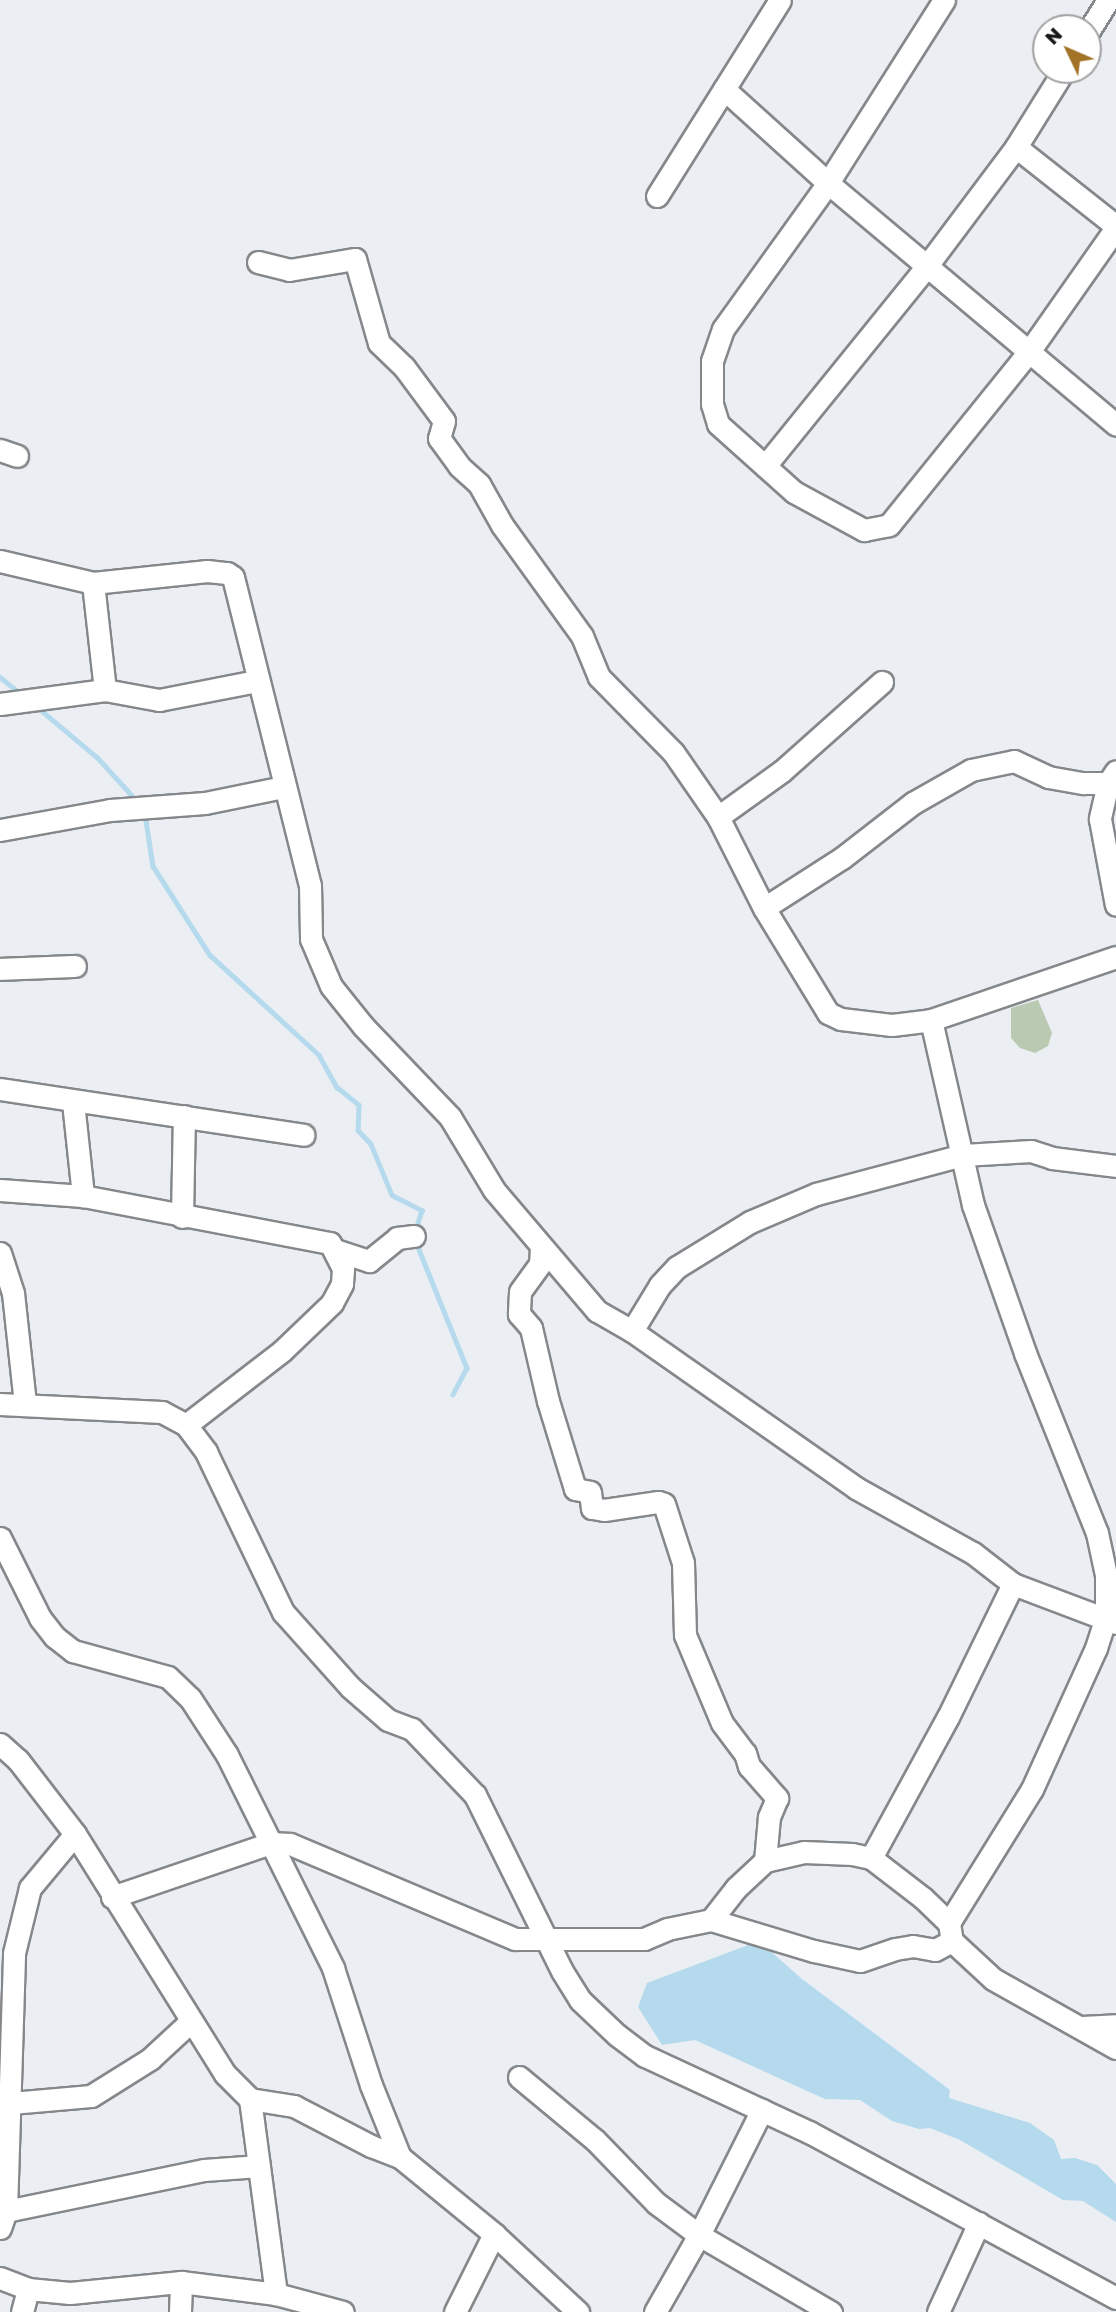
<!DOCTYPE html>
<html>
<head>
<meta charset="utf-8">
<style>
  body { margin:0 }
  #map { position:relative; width:1116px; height:2312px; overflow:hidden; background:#ebeef2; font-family:"Golos Text",sans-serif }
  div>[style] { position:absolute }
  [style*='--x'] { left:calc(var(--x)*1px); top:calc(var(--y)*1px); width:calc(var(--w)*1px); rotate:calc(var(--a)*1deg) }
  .green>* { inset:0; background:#bac9b2 }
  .water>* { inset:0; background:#b5daed }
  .stream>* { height:4.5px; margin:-2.25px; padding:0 2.25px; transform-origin:2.25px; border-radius:2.25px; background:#b5daed }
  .roads { filter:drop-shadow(2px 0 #85888b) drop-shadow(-2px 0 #85888b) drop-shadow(0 2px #85888b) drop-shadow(0 -2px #85888b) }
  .minor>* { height:21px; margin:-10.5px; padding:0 10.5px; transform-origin:10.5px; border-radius:10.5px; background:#fff }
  span { translate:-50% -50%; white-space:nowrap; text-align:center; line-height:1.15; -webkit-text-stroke:7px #fff; paint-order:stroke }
  .north { position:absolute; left:1032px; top:14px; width:70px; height:70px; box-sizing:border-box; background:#fff; border:2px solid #a2a2a3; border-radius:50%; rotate:314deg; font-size:19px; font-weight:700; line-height:28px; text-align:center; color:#161718 }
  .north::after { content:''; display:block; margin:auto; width:24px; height:32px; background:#a27226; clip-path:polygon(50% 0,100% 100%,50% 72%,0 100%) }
</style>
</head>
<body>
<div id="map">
  <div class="green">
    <i style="clip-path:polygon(1038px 1000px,1052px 1033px,1048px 1046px,1035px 1053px,1020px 1048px,1011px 1038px,1011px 1008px)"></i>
  </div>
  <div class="water">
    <i style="clip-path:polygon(759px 1941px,802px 1979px,950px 2090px,949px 2098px,1030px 2123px,1054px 2140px,1061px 2159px,1075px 2158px,1097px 2165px,1116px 2184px,1116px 2222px,1083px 2201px,1063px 2200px,960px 2140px,930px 2128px,919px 2129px,892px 2121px,860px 2100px,825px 2099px,695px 2040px,662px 2045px,638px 2007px,647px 1983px)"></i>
  </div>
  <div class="stream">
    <i style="--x:0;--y:677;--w:27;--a:39"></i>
    <i style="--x:36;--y:706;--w:81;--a:40"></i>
    <i style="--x:98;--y:758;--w:58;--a:47.8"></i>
    <i style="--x:145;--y:814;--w:53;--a:81.3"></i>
    <i style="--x:153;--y:866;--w:106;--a:57.4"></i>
    <i style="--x:210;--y:955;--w:148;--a:42.5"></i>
    <i style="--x:319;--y:1055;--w:37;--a:61"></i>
    <i style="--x:337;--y:1087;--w:28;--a:39"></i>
    <i style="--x:359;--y:1105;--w:25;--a:92"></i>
    <i style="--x:358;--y:1130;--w:19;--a:47"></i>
    <i style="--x:371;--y:1144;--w:55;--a:67.6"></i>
    <i style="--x:392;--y:1195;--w:34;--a:27"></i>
    <i style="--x:422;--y:1210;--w:21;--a:107"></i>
    <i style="--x:416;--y:1242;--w:136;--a:68"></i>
    <i style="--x:467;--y:1368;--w:30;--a:118"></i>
  </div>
  <div class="roads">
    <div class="minor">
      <i style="--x:944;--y:0;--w:217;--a:122.4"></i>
      <i style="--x:828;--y:183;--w:180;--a:125.7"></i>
      <i style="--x:723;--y:329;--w:34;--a:109"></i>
      <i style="--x:712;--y:361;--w:43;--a:90"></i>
      <i style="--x:712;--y:404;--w:21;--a:73"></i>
      <i style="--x:718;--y:424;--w:102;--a:41.8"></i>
      <i style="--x:794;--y:492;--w:80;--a:28.5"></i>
      <i style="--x:864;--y:530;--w:25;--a:-11"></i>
      <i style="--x:889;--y:525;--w:221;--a:-51.1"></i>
      <i style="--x:1028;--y:353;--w:153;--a:-54.9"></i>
      <i style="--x:1088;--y:32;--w:38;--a:-58"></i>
      <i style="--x:724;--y:89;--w:140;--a:42.1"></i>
      <i style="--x:828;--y:183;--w:376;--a:40"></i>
      <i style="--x:1016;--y:147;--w:127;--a:38.3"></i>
      <i style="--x:657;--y:196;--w:231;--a:-57.9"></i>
      <i style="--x:258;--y:262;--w:32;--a:14"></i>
      <i style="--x:289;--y:270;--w:67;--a:-9.5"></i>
      <i style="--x:355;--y:259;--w:87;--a:74.1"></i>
      <i style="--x:379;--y:343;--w:35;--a:44"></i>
      <i style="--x:404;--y:367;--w:67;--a:53.5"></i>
      <i style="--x:444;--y:421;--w:18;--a:106"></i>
      <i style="--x:439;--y:438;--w:34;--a:54"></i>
      <i style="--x:459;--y:466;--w:27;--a:42"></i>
      <i style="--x:479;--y:484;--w:47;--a:60.7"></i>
      <i style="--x:502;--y:525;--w:137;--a:54.2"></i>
      <i style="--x:582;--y:636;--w:44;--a:67.5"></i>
      <i style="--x:599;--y:677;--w:105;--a:45.4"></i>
      <i style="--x:673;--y:752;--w:79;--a:55.3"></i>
      <i style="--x:718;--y:817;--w:102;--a:63.2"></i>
      <i style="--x:764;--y:908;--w:123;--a:58.6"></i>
      <i style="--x:828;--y:1013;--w:14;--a:25"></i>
      <i style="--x:841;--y:1019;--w:51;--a:6.7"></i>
      <i style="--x:892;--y:1025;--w:39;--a:-7"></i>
      <i style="--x:931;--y:1020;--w:195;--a:-18.8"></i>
      <i style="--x:0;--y:450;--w:18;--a:19"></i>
      <i style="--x:765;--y:466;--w:256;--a:-51"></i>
      <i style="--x:926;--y:267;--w:150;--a:-53.1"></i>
      <i style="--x:1016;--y:147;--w:91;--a:-58.1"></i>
      <i style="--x:0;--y:561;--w:96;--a:13.3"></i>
      <i style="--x:93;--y:583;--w:115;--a:-6"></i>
      <i style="--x:207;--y:571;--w:20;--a:6"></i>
      <i style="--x:227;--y:573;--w:7;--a:34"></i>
      <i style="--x:233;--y:577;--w:317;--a:76"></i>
      <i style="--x:310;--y:885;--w:54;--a:88.9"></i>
      <i style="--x:311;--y:939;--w:51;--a:66.9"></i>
      <i style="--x:331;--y:986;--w:51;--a:51.3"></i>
      <i style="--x:363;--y:1026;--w:126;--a:46.3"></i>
      <i style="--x:450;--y:1117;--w:85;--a:58.9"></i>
      <i style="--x:494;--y:1190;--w:159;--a:49.6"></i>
      <i style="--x:597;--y:1311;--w:40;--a:29.7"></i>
      <i style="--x:632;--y:1331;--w:274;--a:35"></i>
      <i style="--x:856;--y:1488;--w:134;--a:29.1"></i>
      <i style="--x:973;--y:1553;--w:51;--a:37.8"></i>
      <i style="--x:93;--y:583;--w:108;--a:83.6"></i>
      <i style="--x:0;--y:704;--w:106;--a:-7.6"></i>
      <i style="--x:105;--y:690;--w:55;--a:10.5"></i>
      <i style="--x:159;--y:700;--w:100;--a:-11"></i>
      <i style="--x:1116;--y:782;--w:8;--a:173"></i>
      <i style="--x:1108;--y:783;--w:37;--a:103"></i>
      <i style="--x:1100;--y:819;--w:87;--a:79.5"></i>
      <i style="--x:718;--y:817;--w:79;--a:-35.7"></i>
      <i style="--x:782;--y:771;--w:134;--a:-41.7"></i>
      <i style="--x:0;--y:830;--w:112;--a:-10.3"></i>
      <i style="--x:110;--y:810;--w:95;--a:-4.2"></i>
      <i style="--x:205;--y:803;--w:80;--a:-11.6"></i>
      <i style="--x:764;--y:908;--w:93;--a:-32.7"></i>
      <i style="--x:842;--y:858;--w:90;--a:-37.8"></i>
      <i style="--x:913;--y:803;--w:67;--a:-29.6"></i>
      <i style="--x:971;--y:770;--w:44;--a:-11.8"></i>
      <i style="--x:1014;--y:761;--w:38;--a:25"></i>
      <i style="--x:1048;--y:777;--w:36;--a:10"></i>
      <i style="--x:1083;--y:783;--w:25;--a:0"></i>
      <i style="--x:1108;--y:783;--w:14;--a:-56"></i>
      <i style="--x:0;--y:969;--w:75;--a:-2.3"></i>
      <i style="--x:931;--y:1020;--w:190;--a:77.2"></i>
      <i style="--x:973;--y:1205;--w:157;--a:70.6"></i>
      <i style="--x:1025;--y:1353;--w:194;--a:68.2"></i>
      <i style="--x:1097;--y:1533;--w:43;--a:77.9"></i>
      <i style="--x:1106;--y:1575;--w:42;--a:90"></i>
      <i style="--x:1106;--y:1617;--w:33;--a:108"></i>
      <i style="--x:1096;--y:1648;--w:155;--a:114.4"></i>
      <i style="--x:1032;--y:1789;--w:158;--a:121.8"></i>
      <i style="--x:0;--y:1089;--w:307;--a:8.6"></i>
      <i style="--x:73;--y:1102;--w:95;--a:83.9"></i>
      <i style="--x:0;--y:1190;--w:83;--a:4.1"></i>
      <i style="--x:83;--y:1196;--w:251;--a:10.8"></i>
      <i style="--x:330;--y:1243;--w:29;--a:63"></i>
      <i style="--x:343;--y:1269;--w:15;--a:94"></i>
      <i style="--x:342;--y:1284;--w:21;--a:118"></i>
      <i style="--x:332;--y:1303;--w:69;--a:136.2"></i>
      <i style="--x:282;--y:1351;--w:121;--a:142.4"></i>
      <i style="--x:182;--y:1217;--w:101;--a:-88.9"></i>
      <i style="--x:541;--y:1247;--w:17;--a:93"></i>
      <i style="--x:540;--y:1264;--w:34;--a:126"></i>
      <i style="--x:520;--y:1292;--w:22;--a:93"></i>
      <i style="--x:519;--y:1314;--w:18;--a:49"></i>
      <i style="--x:531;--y:1328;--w:75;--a:76.9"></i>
      <i style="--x:548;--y:1401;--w:92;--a:72.9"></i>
      <i style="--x:575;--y:1489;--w:15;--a:11"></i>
      <i style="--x:590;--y:1492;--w:16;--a:83"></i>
      <i style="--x:592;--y:1508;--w:12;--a:9"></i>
      <i style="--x:604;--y:1510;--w:55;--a:-8.4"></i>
      <i style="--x:658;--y:1502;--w:6;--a:18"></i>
      <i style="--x:664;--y:1504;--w:62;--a:72.1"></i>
      <i style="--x:683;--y:1563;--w:72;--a:88.4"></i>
      <i style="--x:685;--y:1635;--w:95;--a:67.2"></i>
      <i style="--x:722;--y:1723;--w:38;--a:53"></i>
      <i style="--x:745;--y:1753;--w:14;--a:73"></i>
      <i style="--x:749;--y:1766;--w:43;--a:48.8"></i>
      <i style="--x:777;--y:1798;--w:21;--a:113"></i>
      <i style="--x:769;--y:1817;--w:44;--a:95.2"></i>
      <i style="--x:335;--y:1250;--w:36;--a:18"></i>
      <i style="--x:369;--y:1261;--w:36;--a:-39"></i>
      <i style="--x:397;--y:1238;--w:17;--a:-7"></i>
      <i style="--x:0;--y:1253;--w:42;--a:72"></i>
      <i style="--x:13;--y:1293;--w:111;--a:83.8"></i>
      <i style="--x:632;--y:1331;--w:54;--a:-58.7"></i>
      <i style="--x:660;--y:1285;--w:25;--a:-47"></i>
      <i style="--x:677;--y:1267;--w:86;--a:-31.7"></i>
      <i style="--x:750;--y:1222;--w:72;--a:-23"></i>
      <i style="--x:816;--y:1194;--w:152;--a:-14.9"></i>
      <i style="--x:963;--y:1155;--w:68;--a:-3.4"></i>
      <i style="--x:1031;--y:1151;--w:22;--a:18"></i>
      <i style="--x:1052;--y:1158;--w:64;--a:7.1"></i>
      <i style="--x:0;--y:1404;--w:162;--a:2.8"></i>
      <i style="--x:162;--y:1412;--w:27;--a:28"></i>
      <i style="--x:186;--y:1425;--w:34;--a:53"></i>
      <i style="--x:206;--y:1452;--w:178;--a:64.3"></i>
      <i style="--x:283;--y:1612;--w:101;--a:48.2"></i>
      <i style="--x:350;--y:1687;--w:50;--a:41"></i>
      <i style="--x:388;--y:1720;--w:26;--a:21"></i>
      <i style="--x:412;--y:1729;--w:91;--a:46.3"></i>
      <i style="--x:475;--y:1795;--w:196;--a:63.7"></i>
      <i style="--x:562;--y:1971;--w:34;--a:58"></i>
      <i style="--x:580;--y:2000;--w:51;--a:43.4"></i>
      <i style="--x:617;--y:2035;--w:35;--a:37"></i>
      <i style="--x:645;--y:2056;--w:181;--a:24.9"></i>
      <i style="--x:809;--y:2132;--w:349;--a:28.4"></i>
      <i style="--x:0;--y:1538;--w:89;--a:63.4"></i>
      <i style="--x:40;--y:1618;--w:24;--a:52"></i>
      <i style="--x:55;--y:1637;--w:23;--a:38"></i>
      <i style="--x:73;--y:1651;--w:98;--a:15.3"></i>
      <i style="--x:168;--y:1677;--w:30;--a:44"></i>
      <i style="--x:190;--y:1698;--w:68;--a:57"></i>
      <i style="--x:227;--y:1755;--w:238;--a:63.5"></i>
      <i style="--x:333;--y:1968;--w:123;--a:72"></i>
      <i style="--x:371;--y:2085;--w:78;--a:68.1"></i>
      <i style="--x:0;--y:1744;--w:24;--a:42"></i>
      <i style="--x:18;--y:1760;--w:93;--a:52.4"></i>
      <i style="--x:75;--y:1834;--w:283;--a:58"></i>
      <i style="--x:225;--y:2074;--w:35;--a:45"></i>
      <i style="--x:250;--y:2099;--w:45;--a:9"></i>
      <i style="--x:294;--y:2106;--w:87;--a:27.5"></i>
      <i style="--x:371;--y:2146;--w:31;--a:21"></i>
      <i style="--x:400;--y:2157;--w:122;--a:39.3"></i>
      <i style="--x:494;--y:2234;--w:115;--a:42.9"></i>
      <i style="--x:871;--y:1858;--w:161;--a:-61.4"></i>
      <i style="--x:948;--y:1717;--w:148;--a:-64"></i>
      <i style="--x:1013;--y:1584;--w:110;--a:20.7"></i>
      <i style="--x:112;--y:1897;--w:168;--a:-18.8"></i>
      <i style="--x:271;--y:1843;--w:19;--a:3"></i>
      <i style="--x:290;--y:1844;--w:244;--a:22.9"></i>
      <i style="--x:515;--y:1939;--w:129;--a:0"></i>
      <i style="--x:644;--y:1939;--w:25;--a:-23"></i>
      <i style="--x:667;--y:1929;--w:45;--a:-11.6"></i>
      <i style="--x:711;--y:1920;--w:41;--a:-52"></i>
      <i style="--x:736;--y:1888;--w:40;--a:-43"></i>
      <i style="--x:765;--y:1861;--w:40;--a:-13"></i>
      <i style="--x:804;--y:1852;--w:48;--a:2.4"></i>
      <i style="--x:852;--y:1854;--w:19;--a:12"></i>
      <i style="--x:871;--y:1858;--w:66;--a:37.6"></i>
      <i style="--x:923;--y:1898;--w:36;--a:44"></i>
      <i style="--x:949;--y:1923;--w:18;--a:81"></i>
      <i style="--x:952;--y:1941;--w:56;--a:42.8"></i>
      <i style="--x:993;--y:1979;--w:141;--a:29.3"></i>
      <i style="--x:711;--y:1920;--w:108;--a:16.8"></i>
      <i style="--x:814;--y:1951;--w:47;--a:12.3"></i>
      <i style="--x:860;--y:1961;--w:37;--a:-19"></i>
      <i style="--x:895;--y:1949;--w:18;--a:-9"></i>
      <i style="--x:913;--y:1946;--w:22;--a:10"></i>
      <i style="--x:935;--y:1950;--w:19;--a:-28"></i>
      <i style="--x:1082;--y:2027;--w:34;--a:-3"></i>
      <i style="--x:519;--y:2077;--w:99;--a:39.7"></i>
      <i style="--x:595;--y:2140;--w:88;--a:45.9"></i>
      <i style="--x:656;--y:2203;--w:54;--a:36.7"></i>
      <i style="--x:699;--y:2235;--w:153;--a:30.3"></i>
      <i style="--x:250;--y:2099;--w:197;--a:82.4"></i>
      <i style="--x:11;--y:2103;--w:80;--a:-5"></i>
      <i style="--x:91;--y:2096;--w:70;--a:-32.1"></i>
      <i style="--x:150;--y:2059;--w:56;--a:-42.8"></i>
      <i style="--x:6;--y:2211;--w:202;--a:-11.7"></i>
      <i style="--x:204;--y:2170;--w:55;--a:-4.2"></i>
      <i style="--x:0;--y:2228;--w:18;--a:-71"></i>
      <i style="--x:6;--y:2211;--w:258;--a:-88.2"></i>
      <i style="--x:14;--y:1953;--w:67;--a:-76.2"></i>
      <i style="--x:30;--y:1888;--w:70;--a:-50.2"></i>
      <i style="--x:0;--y:2278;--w:30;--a:21"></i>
      <i style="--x:28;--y:2289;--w:42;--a:5.4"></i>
      <i style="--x:70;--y:2293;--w:112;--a:-5.7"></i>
      <i style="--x:181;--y:2282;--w:96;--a:7.2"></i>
      <i style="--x:276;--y:2294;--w:69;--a:15"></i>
      <i style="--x:22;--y:2312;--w:24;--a:-75"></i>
      <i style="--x:180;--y:2312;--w:30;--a:-88"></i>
      <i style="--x:455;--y:2312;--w:87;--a:-63.4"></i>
      <i style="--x:655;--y:2312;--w:89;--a:-60.3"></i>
      <i style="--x:699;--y:2235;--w:140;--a:-63.3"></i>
      <i style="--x:938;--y:2312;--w:98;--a:-65.3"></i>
    </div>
  </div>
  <div class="north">N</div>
</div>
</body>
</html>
